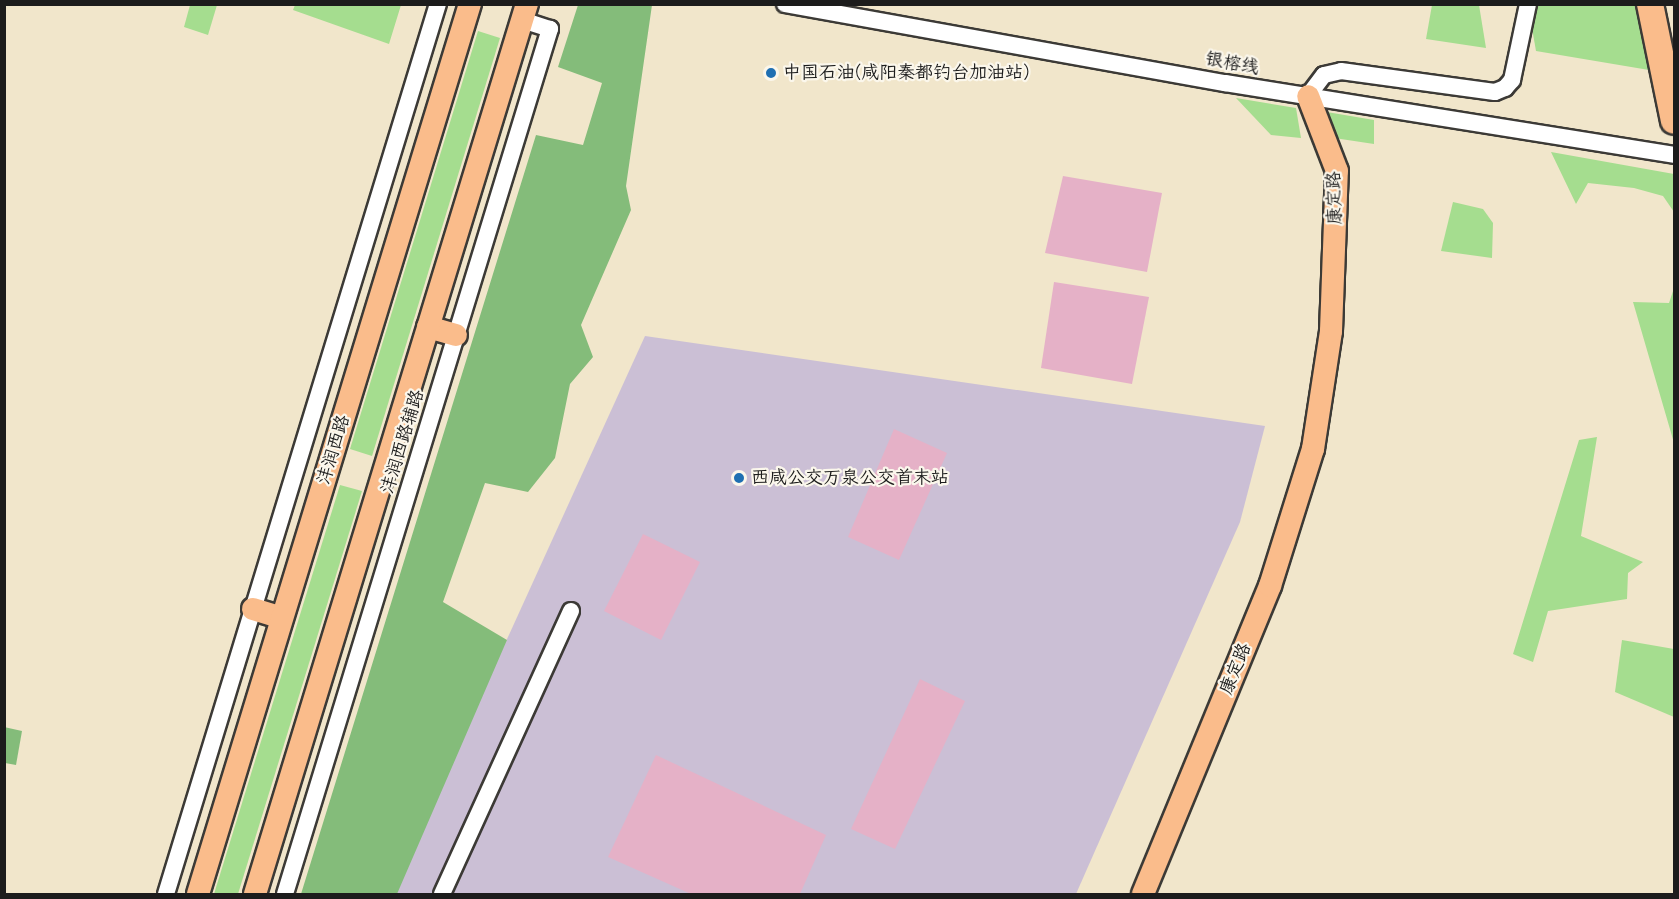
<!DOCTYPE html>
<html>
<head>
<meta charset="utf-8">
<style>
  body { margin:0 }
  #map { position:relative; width:1679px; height:899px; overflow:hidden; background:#f1e6cb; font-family:"Comic Neue","LXGW WenKai TC",sans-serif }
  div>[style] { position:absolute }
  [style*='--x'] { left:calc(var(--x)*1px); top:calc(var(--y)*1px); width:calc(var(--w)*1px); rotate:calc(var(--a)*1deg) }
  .industrial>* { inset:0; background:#cbbfd5 }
  .green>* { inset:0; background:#a5dd8f }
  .forest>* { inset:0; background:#84bc7a }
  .building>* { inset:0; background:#e5b1c7 }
  .roads { filter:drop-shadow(2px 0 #3c3a36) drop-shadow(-2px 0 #3c3a36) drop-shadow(0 2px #3c3a36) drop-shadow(0 -2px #3c3a36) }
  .minor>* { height:16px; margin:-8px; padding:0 8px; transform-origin:8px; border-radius:8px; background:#fff }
  .major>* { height:22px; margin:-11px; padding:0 11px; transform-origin:11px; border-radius:11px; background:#fabc8b }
  .highway>* { height:26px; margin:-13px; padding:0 13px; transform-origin:13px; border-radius:13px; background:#fabc8b }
  .dots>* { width:16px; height:16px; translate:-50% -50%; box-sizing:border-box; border:3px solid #fbf7ec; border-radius:50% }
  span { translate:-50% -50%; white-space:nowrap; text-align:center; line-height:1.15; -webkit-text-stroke:4.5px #fbf7ec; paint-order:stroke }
  .street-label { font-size:18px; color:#1c1c1c }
  .poi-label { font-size:18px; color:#1c1c1c }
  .left { translate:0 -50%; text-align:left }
  .frame { position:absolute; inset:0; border:6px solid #1c1c1c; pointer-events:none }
</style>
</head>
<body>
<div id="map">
  <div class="industrial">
    <i style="clip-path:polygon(645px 336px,1265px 426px,1240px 522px,1076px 894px,391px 894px)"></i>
  </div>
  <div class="green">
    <i style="clip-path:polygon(190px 5px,217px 5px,208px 35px,184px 27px)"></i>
    <i style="clip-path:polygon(295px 5px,295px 4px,401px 5px,389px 44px,293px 10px)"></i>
    <i style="clip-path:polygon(1432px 5px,1479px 5px,1486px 48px,1426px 39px)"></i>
    <i style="clip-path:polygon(1528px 5px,1636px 5px,1649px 70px,1536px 51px)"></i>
    <i style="clip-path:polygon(478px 31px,500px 38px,372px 456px,350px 449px)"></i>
    <i style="clip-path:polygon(1236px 98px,1296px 108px,1301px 138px,1271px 135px)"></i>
    <i style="clip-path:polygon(1315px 110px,1374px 120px,1374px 144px,1321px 136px)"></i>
    <i style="clip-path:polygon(1551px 152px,1674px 174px,1674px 212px,1663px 196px,1634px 188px,1588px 183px,1576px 204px)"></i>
    <i style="clip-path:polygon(1453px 202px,1483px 209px,1493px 223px,1492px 258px,1441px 251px)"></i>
    <i style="clip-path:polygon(1674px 288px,1674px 443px,1633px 302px,1669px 303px)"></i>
    <i style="clip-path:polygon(1597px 437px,1581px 536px,1643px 562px,1628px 573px,1627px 599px,1548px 611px,1533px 662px,1513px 654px,1579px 440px)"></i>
    <i style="clip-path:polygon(340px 485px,362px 491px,238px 894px,214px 894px)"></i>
    <i style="clip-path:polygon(1622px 640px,1674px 649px,1674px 717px,1615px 692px)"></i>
  </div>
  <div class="forest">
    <i style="clip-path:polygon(578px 5px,652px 5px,626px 186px,631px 210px,581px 325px,593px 357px,570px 384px,555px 458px,528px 492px,485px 483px,443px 602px,507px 640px,397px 894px,301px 894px,536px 135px,583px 145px,602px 83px,558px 67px)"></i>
    <i style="clip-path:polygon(4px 727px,22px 731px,16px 765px,5px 763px)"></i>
  </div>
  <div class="building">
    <i style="clip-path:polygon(1063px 176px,1162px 193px,1147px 272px,1045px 253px)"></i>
    <i style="clip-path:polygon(1054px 282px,1149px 297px,1132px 384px,1041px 368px)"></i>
    <i style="clip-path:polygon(894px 429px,947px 453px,899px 560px,848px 537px)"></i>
    <i style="clip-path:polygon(643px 534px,700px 562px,661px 640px,604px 611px)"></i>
    <i style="clip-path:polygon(920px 679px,965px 701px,895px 849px,851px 829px)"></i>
    <i style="clip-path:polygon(656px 755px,826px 835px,800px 894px,691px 894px,608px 857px)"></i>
  </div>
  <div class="roads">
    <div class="minor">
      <i style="--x:785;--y:4;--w:447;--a:10.2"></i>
      <i style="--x:1225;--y:83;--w:455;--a:9.1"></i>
      <i style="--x:1308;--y:96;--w:26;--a:-53"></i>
      <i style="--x:1324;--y:75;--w:17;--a:-13"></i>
      <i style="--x:1341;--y:71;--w:155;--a:7.8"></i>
      <i style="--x:1495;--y:92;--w:11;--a:-22"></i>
      <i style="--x:1505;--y:88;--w:11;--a:-49"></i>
      <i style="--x:1512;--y:80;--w:78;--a:-78.1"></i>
      <i style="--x:166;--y:894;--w:931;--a:-73.01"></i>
      <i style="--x:285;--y:894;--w:905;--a:-72.97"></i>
      <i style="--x:550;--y:29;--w:29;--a:-162"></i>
      <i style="--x:442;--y:894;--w:311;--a:-65.5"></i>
    </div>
    <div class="major">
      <i style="--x:428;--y:327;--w:29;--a:16"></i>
      <i style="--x:253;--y:609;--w:30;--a:17"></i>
      <i style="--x:198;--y:894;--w:931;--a:-73.01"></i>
      <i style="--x:255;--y:894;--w:931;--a:-73.01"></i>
      <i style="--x:1143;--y:894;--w:333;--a:-67.6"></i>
      <i style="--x:1270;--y:586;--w:144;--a:-72.6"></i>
      <i style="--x:1313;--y:449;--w:119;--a:-81.3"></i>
      <i style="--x:1331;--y:331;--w:160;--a:-87.9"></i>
      <i style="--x:1337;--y:171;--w:80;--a:-111.1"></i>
    </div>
    <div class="highway">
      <i style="--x:1650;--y:4;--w:119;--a:78.4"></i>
    </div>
  </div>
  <div class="dots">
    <i style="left:771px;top:73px;background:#1f6fb2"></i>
    <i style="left:739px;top:478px;background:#1f6fb2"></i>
  </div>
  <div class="street-label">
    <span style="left:1232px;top:64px;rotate:10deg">银榕线</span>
    <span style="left:1335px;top:198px;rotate:-92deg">康定路</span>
    <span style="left:403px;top:442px;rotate:-73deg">沣润西路辅路</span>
    <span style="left:334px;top:450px;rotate:-73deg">沣润西路</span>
    <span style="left:1236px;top:669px;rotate:-68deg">康定路</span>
  </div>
  <div class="poi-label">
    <span class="left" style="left:783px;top:73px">中国石油(咸阳秦都钓台加油站)</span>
    <span class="left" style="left:751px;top:478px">西咸公交万泉公交首末站</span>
  </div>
  <div class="frame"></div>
</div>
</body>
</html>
